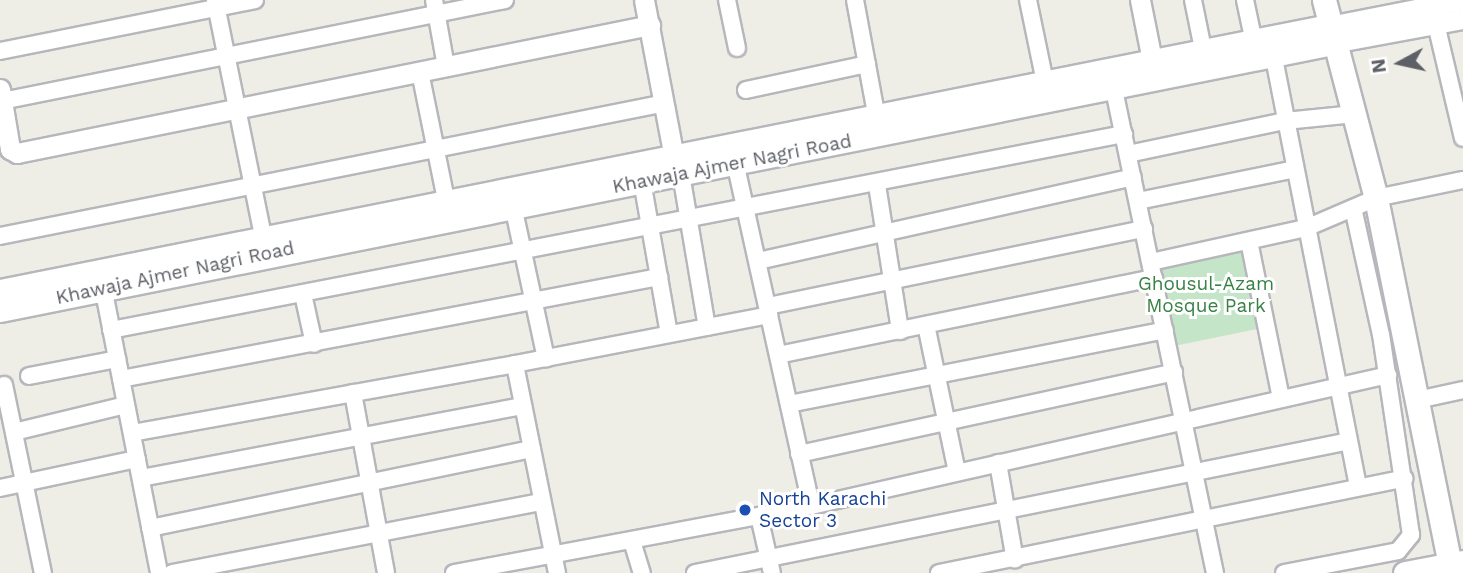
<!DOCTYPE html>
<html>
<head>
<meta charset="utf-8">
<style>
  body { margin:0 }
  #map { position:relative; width:1463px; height:573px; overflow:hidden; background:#efeee6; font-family:"Work Sans",sans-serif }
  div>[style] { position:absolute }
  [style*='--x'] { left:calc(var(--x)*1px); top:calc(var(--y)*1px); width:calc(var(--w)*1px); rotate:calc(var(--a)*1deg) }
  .green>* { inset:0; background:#c4e5c8 }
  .roads { filter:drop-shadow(2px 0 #b6b7bc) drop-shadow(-2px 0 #b6b7bc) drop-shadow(0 2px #b6b7bc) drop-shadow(0 -2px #b6b7bc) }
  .minor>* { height:16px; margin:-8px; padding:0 8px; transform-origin:8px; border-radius:8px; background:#fff }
  .tertiary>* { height:19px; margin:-9.5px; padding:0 9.5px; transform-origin:9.5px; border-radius:9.5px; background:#fff }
  .secondary>* { height:23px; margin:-11.5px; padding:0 11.5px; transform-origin:11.5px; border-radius:11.5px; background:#fff }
  .dots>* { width:19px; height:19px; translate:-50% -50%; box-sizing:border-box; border:4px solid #fff; border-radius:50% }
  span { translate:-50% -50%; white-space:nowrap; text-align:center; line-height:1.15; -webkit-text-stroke:6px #fff; paint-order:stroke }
  .street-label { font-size:19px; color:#5d6066 }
  .park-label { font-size:19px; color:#388245 }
  .transit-label { font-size:19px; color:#164399 }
  .left { translate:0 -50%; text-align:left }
  .north { position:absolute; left:1365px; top:28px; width:70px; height:70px; -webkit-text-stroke:5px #fff; paint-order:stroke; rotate:262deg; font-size:19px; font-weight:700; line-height:28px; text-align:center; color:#5d6066 }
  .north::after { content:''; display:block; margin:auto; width:24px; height:32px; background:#5d6066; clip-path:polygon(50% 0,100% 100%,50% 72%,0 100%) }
</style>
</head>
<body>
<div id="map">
  <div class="green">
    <i style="clip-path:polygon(1249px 241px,1267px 327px,1169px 347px,1151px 262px)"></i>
  </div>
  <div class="roads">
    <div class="minor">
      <i style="--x:215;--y:0;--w:241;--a:78.5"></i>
      <i style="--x:434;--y:0;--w:68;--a:79.8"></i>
      <i style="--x:727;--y:0;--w:49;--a:78.2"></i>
      <i style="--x:855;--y:0;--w:121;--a:79.5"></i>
      <i style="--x:1028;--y:0;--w:84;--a:78.3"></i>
      <i style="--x:1193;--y:0;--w:50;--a:78.5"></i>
      <i style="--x:1245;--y:0;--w:40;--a:78"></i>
      <i style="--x:1436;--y:24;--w:117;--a:76.7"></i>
      <i style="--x:0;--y:51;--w:260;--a:-11.3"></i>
      <i style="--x:1273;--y:53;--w:442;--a:78.9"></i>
      <i style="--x:420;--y:72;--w:131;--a:78.5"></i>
      <i style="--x:1113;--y:85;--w:499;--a:78.2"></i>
      <i style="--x:746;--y:90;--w:124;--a:-12.1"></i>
      <i style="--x:2;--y:101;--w:513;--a:-11.35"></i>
      <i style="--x:1128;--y:154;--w:160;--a:-11.9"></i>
      <i style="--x:1285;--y:121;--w:70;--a:-5.7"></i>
      <i style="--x:735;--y:162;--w:352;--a:77.5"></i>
      <i style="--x:681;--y:174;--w:155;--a:80.4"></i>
      <i style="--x:642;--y:181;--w:155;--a:80"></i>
      <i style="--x:877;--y:185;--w:148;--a:81"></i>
      <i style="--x:1138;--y:201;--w:160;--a:-11.5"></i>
      <i style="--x:513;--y:206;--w:156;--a:77.8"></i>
      <i style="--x:0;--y:236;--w:678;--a:-11.31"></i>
      <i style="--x:1249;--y:241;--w:160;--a:78.5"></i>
      <i style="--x:758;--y:261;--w:384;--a:-12.6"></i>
      <i style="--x:1151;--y:262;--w:159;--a:-12.4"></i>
      <i style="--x:1306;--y:228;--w:76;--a:-23.2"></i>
      <i style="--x:1376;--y:198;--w:89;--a:-11.7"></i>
      <i style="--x:103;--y:287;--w:291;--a:78.9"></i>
      <i style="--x:303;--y:294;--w:51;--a:77.6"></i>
      <i style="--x:768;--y:306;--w:384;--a:-11.6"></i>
      <i style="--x:926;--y:325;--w:150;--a:78.1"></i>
      <i style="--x:111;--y:330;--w:1032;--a:-10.95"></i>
      <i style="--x:778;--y:355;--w:384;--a:-11.6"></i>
      <i style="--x:29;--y:376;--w:90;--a:-10.9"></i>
      <i style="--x:121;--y:379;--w:548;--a:-10.74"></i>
      <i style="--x:4;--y:385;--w:192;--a:78.3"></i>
      <i style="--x:353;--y:393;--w:183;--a:79.6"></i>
      <i style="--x:1417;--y:400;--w:47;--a:-12.3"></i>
      <i style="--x:789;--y:404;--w:383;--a:-11.1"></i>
      <i style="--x:14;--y:432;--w:115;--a:-13.6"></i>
      <i style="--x:132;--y:433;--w:389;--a:-10.2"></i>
      <i style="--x:799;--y:454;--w:384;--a:-12.3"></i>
      <i style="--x:998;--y:463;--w:98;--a:80.1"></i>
      <i style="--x:141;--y:478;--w:389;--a:-10.7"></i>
      <i style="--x:0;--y:488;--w:140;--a:-12"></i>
      <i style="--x:759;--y:516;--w:58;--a:77.2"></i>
      <i style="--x:150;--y:528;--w:390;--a:-11.7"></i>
      <i style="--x:632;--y:541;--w:34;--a:73"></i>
      <i style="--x:172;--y:573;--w:376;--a:-10.9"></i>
      <i style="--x:454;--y:573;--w:363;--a:-10.6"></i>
      <i style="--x:811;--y:506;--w:592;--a:-12.79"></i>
      <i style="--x:557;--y:573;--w:213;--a:-101.4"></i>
      <i style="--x:515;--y:364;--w:259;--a:-10.9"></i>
      <i style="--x:695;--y:573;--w:667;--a:-11.41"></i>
      <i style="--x:939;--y:573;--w:475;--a:-11.5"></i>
      <i style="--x:1284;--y:573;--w:116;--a:-10.9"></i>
      <i style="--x:1398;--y:551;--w:21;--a:-51"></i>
      <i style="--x:1411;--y:535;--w:202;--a:-98.5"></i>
      <i style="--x:1381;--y:335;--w:130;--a:-102.4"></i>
    </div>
    <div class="tertiary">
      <i style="--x:644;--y:0;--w:160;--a:79.2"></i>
      <i style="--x:1140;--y:0;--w:61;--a:78.7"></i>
      <i style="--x:1329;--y:26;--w:136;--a:-11.1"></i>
      <i style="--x:1333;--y:43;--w:132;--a:-10.5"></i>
      <i style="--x:0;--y:89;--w:61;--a:80.5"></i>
      <i style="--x:10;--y:149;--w:8;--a:30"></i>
      <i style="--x:17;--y:153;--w:646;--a:-11.43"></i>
    </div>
    <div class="secondary">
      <i style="--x:1324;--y:0;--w:205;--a:75.3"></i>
      <i style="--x:1376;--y:198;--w:373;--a:78.6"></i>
      <i style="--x:0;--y:291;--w:1355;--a:-11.28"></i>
      <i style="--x:0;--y:310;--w:1359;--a:-11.33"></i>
      <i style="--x:1405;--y:573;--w:59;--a:-10.7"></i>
    </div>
  </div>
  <div class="dots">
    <i style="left:745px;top:510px;background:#1a4fb4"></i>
  </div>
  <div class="street-label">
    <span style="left:732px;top:164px;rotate:-11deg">Khawaja Ajmer Nagri Road</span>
    <span style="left:175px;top:273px;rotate:-12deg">Khawaja Ajmer Nagri Road</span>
  </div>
  <div class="park-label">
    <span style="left:1206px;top:295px">Ghousul-Azam<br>Mosque Park</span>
  </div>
  <div class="transit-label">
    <span class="left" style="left:759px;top:510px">North Karachi<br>Sector 3</span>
  </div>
  <div class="north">N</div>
</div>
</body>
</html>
